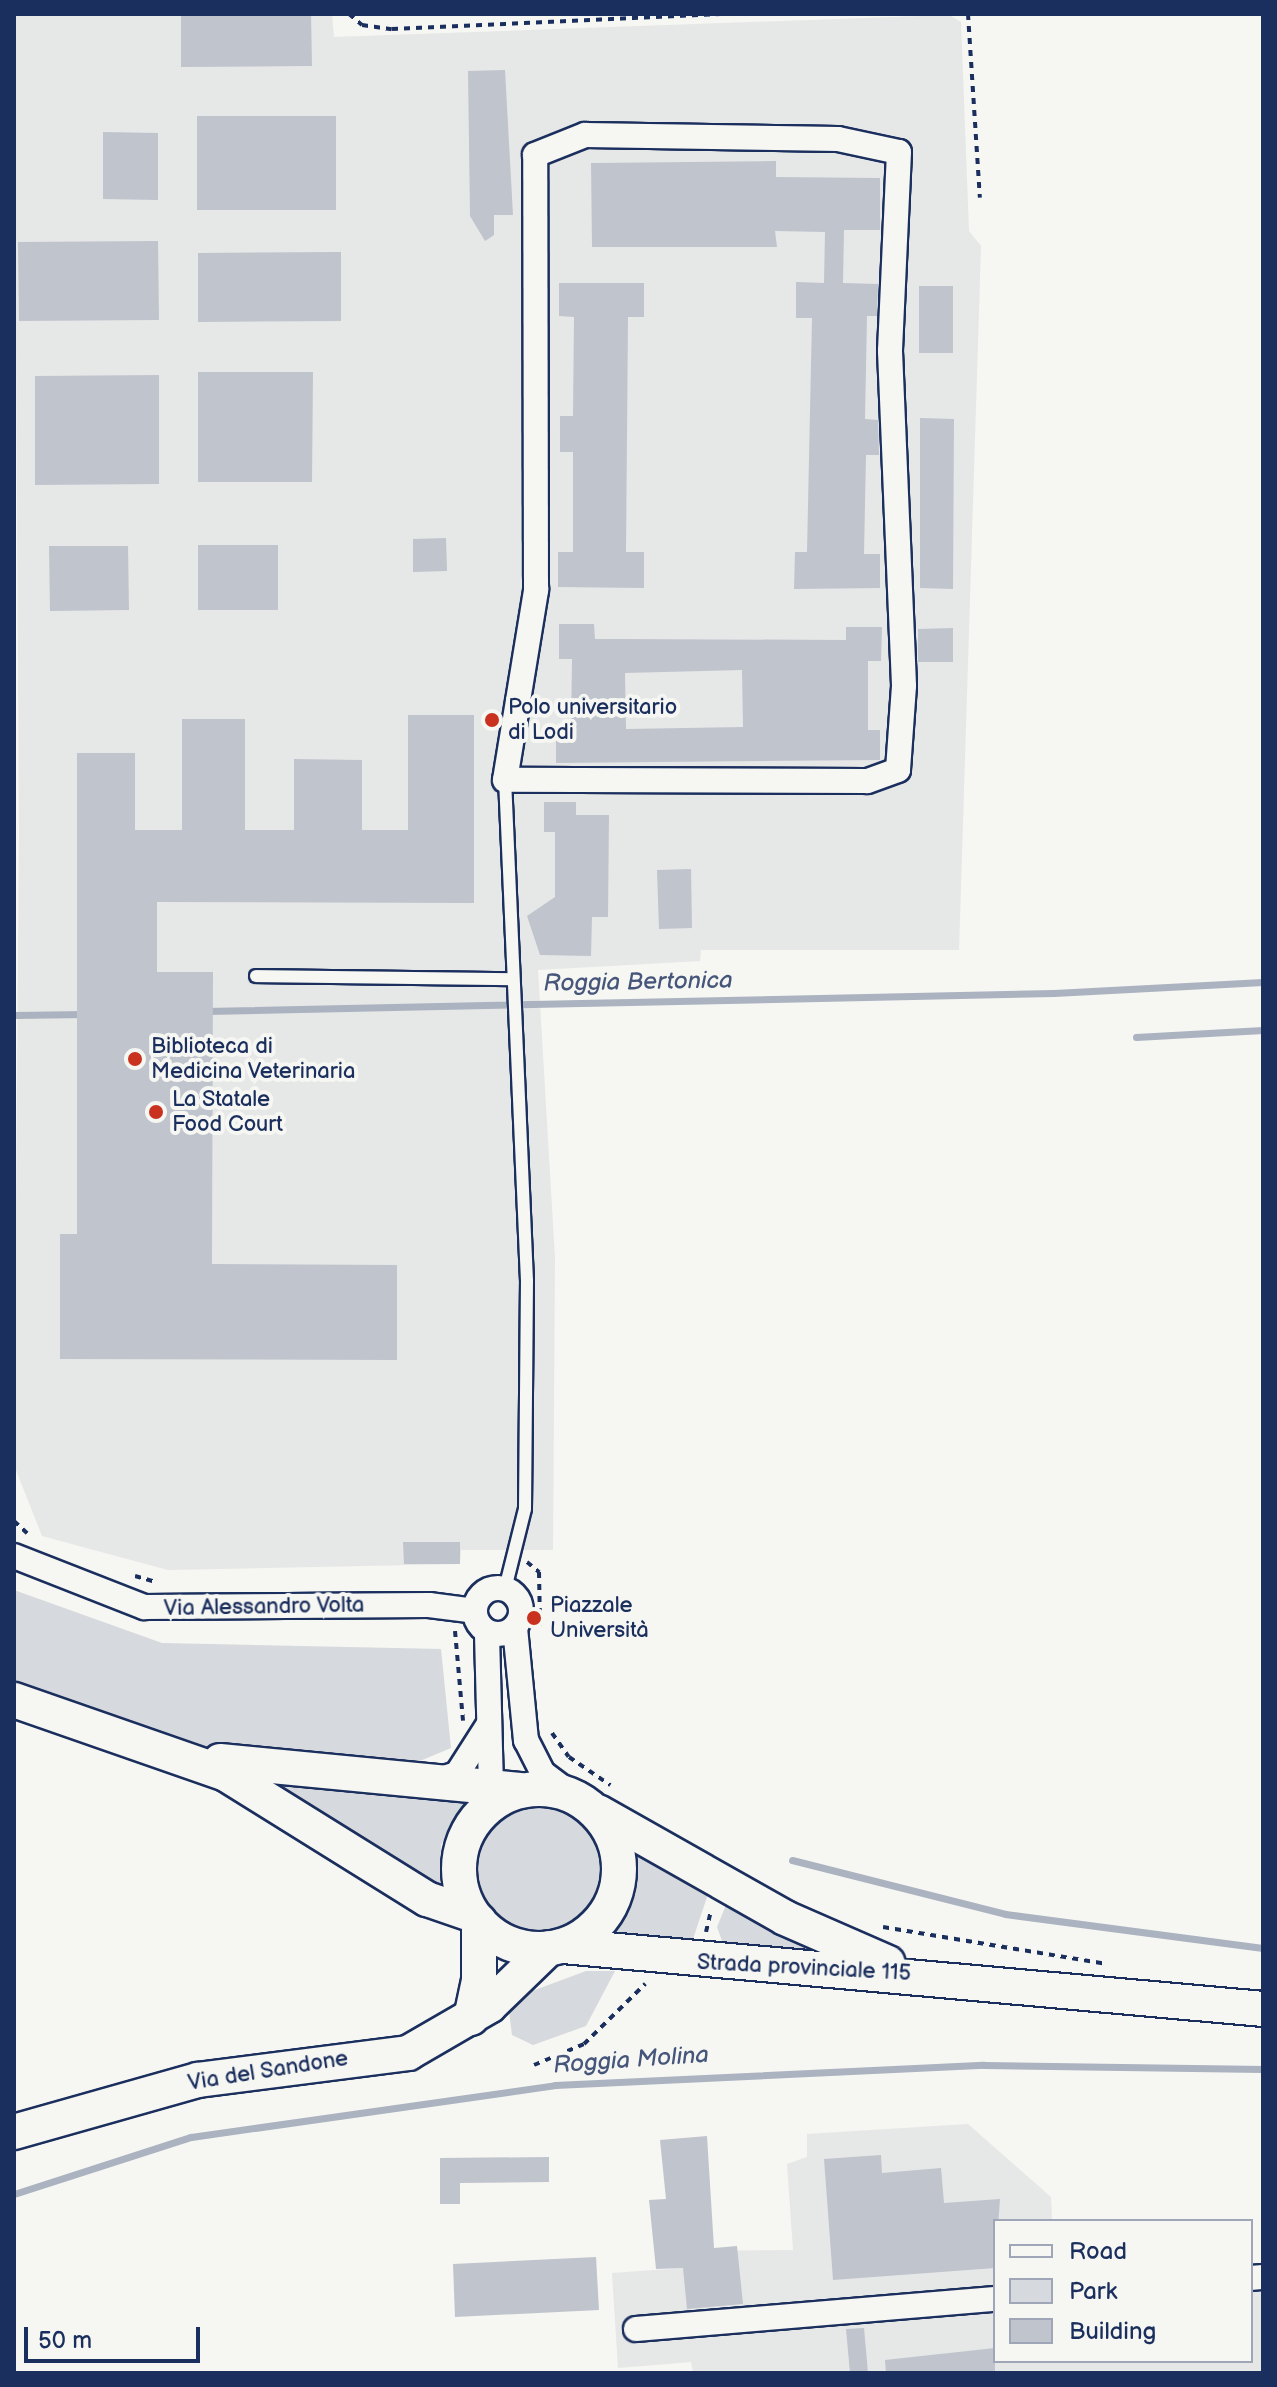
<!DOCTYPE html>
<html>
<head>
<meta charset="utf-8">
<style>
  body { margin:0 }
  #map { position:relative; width:1277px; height:2387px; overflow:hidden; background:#f6f6f2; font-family:"Balsamiq Sans",sans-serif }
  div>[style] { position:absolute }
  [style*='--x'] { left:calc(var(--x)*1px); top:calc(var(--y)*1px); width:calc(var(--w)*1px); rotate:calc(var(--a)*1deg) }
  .built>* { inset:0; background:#e6e7e7 }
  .green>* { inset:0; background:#d6d9dd }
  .round { border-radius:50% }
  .stream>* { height:7px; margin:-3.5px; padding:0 3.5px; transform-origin:3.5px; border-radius:3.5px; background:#abb2c0 }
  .building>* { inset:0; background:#c0c4cd }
  .path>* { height:4px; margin-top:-2px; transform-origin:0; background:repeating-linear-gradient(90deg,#1b2f5e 0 6px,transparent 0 12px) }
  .roads { filter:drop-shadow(2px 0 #1b2f5e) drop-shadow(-2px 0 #1b2f5e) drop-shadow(0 2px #1b2f5e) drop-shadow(0 -2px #1b2f5e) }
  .lane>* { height:12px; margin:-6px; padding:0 6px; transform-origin:6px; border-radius:6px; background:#f6f6f2 }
  .street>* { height:24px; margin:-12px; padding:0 12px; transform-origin:12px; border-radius:12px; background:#f6f6f2 }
  .street>.ring { margin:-12px; padding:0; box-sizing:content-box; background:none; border:24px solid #f6f6f2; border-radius:50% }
  .secondary>* { height:34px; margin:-17px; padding:0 17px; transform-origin:17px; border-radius:17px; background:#f6f6f2 }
  .secondary>.ring { margin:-17px; padding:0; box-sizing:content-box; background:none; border:34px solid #f6f6f2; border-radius:50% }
  .dots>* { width:22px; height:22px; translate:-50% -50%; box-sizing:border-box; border:4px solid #f6f6f2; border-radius:50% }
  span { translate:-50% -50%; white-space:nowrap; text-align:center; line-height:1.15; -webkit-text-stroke:8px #f6f6f2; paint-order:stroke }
  .poi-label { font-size:22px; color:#1b2f5e }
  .left { translate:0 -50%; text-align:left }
  .street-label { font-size:22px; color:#1b2f5e }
  .water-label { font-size:24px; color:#46567b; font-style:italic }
  .frame { position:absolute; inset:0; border:16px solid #1b2f5e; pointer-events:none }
  .legend { position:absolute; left:993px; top:2219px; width:260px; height:144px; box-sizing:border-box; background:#f6f6f2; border:2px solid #9ea6b7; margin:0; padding:10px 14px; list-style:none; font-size:24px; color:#1b2f5e }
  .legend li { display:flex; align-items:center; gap:16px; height:40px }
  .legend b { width:40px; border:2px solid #9ea6b7 }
  .scale { position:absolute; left:24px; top:2327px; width:176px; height:36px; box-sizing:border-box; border:4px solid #1b2f5e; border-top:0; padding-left:10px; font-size:24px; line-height:28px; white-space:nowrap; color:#1b2f5e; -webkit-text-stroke:6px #f6f6f2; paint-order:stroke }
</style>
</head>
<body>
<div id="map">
  <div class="built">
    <i style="clip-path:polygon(14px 14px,332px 14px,334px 37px,949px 15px,961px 22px,969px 231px,981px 246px,959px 950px,701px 950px,700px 961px,538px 970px,555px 1258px,553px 1550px,461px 1550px,460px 1564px,168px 1570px,42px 1536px,14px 1465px,19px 832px)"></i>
    <i style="clip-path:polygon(968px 2124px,1051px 2197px,1052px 2221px,995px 2221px,995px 2361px,1251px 2361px,1251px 2264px,1263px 2263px,1263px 2373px,693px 2373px,691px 2362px,618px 2368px,612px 2273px,682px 2268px,681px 2251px,793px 2250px,787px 2164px,807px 2157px,807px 2134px)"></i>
  </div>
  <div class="green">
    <i style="clip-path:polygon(14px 1590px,162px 1643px,441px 1649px,451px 1748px,408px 1766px,182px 1744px,14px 1688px)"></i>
    <i style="clip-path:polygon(273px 1784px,467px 1799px,441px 1845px,440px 1888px)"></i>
    <i class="round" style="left:471px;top:1804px;width:134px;height:134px"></i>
    <i style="clip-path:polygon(634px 1853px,708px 1894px,692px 1942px,608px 1941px,634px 1894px)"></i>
    <i style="clip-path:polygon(726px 1905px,769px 1929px,841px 1960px,725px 1949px,717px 1927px)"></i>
    <i style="clip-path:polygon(586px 1971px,615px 1971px,586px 2026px,533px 2045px,512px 2035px,509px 2011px,527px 1993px)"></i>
  </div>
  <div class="stream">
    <i style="--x:206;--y:1011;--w:848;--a:-1.22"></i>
    <i style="--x:1054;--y:993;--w:209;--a:-3"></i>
    <i style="--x:14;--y:1015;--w:72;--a:-0.8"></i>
    <i style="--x:1136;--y:1037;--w:127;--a:-3.2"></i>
    <i style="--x:792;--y:1860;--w:220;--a:14.2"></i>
    <i style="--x:1005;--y:1914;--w:260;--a:7.5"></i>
    <i style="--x:14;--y:2194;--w:186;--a:-17.9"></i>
    <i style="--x:191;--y:2137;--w:368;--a:-8.1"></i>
    <i style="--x:555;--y:2085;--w:429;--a:-2.7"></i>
    <i style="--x:984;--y:2065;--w:279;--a:0.8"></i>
  </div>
  <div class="building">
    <i style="clip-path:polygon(181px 14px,311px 14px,312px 66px,181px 67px)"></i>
    <i style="clip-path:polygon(505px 70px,513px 215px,494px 215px,494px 235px,485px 241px,470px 216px,468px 71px)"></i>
    <i style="clip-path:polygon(197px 116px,336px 116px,336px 210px,197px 210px)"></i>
    <i style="clip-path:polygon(103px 132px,158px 133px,158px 200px,103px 199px)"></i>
    <i style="clip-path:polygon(776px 161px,776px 177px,880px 178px,880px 230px,844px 230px,843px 283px,878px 284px,877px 316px,867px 316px,865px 419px,878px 420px,879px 455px,866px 455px,864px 554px,880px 554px,880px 588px,794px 589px,795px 552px,807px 552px,812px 318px,796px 318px,796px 282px,824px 283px,825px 232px,775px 231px,777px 247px,592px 247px,591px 163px)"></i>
    <i style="clip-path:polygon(158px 241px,159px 320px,19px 321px,18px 242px)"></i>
    <i style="clip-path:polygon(341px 252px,341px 321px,198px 322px,198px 253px)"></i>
    <i style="clip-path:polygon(559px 283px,644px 283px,644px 317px,628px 317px,626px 552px,644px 552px,644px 588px,558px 587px,558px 552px,573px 552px,573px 452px,560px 452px,560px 416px,573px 416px,574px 317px,559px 316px)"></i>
    <i style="clip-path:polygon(919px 286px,953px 286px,953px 353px,919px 353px)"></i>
    <i style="clip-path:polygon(198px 372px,313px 372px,312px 482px,198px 482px)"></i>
    <i style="clip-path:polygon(159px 375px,159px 484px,35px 485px,35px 376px)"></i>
    <i style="clip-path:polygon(920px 418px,954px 419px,953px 589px,920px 588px)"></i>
    <i style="clip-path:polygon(446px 538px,447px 571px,413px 572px,413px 539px)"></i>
    <i style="clip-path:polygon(198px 545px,278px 545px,278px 610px,198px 610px)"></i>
    <i style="clip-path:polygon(49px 546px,128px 546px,129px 610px,50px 611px)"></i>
    <i style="clip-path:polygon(evenodd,559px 624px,594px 624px,595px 639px,625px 639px,846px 640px,846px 627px,882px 627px,881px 661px,868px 661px,868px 730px,880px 730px,880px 760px,556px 763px,556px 727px,571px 727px,572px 659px,559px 659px,559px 624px,742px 670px,743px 727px,626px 729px,625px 673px,742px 670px)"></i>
    <i style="clip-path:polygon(953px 628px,953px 662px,918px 662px,918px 629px)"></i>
    <i style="clip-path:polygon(408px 715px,474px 715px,474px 903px,157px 902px,157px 972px,213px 972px,212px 1264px,397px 1265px,397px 1360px,60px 1359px,60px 1234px,77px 1234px,77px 753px,135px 753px,135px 830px,182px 830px,182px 719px,245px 719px,245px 830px,294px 830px,294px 759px,362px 760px,362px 830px,408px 830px)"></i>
    <i style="clip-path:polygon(544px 802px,576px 802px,576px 815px,609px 815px,608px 917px,592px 917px,591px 956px,540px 955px,527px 916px,555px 897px,555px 832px,544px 832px)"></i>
    <i style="clip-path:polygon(691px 869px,692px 928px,659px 929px,657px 870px)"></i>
    <i style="clip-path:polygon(403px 1542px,460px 1542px,460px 1564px,404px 1564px)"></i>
    <i style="clip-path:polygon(707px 2136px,714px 2248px,737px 2246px,743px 2304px,687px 2309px,683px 2268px,656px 2269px,649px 2200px,666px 2199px,660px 2140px)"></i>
    <i style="clip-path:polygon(881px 2155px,882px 2173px,941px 2168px,944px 2203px,1000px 2199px,995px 2268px,833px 2280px,824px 2159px)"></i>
    <i style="clip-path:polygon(549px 2157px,549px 2182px,460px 2183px,460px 2204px,440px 2204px,440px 2158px)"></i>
    <i style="clip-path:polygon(596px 2257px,599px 2310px,455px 2317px,453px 2264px)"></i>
    <i style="clip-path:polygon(864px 2328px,868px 2373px,850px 2373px,846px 2329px)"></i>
    <i style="clip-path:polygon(995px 2348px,995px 2373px,886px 2373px,885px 2360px)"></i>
  </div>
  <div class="path">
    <i style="--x:349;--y:14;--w:17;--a:40"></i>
    <i style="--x:362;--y:25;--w:30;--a:8"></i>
    <i style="--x:392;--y:29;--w:329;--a:-2.6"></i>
    <i style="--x:968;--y:14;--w:184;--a:86.3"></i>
    <i style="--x:14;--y:1521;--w:18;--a:43"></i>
    <i style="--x:527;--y:1562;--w:16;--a:40"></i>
    <i style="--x:539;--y:1572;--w:54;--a:88.9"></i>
    <i style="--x:135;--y:1576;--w:19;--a:16"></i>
    <i style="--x:455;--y:1631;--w:90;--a:84.9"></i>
    <i style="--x:552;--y:1733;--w:29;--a:55"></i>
    <i style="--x:569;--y:1757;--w:50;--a:34.3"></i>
    <i style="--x:883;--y:1927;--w:227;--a:9.4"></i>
    <i style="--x:706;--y:1932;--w:23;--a:-77"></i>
    <i style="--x:534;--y:2065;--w:54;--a:-22.8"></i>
    <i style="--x:584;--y:2044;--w:86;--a:-44.5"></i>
  </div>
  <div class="roads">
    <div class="lane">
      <i style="--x:256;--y:976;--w:253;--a:0.7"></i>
      <i style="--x:505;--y:1589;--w:82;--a:-76"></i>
      <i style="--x:525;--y:1509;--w:228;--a:-89.5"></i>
      <i style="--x:527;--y:1281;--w:501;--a:-92.51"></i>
    </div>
    <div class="street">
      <i style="--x:585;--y:135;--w:253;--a:0.9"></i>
      <i style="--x:838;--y:139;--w:62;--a:12"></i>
      <i style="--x:899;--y:152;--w:199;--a:92.6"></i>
      <i style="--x:890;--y:351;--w:335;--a:87.6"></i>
      <i style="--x:904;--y:686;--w:84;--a:94.1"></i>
      <i style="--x:898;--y:770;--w:33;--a:160"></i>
      <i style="--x:867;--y:781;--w:362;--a:-179.8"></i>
      <i style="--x:505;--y:780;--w:193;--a:-80.7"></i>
      <i style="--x:536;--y:590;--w:435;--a:-90.1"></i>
      <i style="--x:535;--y:155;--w:54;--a:-21.8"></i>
      <i style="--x:14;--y:1556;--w:140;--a:21.4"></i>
      <i style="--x:144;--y:1607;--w:285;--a:-0.4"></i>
      <i style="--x:429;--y:1605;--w:46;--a:7.4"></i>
      <i class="ring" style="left:475px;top:1588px;width:22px;height:22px"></i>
      <i style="--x:515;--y:1628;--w:113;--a:84.4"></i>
      <i style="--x:526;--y:1740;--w:37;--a:63"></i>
      <i style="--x:543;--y:1773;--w:35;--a:37"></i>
      <i style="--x:435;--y:1781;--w:23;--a:-18"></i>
      <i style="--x:457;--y:1774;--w:56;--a:-57.4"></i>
      <i style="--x:483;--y:1812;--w:26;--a:-72"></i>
      <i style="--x:491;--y:1787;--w:155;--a:-91.5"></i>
      <i style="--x:1251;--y:2278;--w:12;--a:-5"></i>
      <i style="--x:636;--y:2329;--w:360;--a:-4.8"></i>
    </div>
    <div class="secondary">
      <i style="--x:14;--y:1700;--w:225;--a:19.2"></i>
      <i style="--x:226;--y:1774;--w:237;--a:31.9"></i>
      <i style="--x:427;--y:1899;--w:46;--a:18.8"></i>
      <i style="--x:220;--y:1761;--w:301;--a:5.5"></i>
      <i class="ring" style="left:459px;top:1789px;width:126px;height:126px"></i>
      <i style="--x:598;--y:1812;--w:215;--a:29.5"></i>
      <i style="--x:785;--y:1918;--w:112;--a:23.6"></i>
      <i style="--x:563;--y:1946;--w:703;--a:5.14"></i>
      <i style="--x:471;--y:2018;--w:38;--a:-78"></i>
      <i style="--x:479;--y:1981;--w:60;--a:-90"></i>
      <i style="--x:14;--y:2132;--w:191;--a:-15.8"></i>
      <i style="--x:198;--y:2080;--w:212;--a:-7.3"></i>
      <i style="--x:408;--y:2053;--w:94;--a:-30.1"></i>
      <i style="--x:489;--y:2006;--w:83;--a:-44"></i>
    </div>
  </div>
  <div class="dots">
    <i style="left:492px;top:720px;background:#c8321e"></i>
    <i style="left:135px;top:1059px;background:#c8321e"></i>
    <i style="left:156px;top:1112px;background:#c8321e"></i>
    <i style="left:534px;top:1618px;background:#c8321e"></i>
  </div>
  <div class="poi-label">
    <span class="left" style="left:508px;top:720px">Polo universitario<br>di Lodi</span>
    <span class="left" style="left:151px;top:1059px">Biblioteca di<br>Medicina Veterinaria</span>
    <span class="left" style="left:172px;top:1112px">La Statale<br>Food Court</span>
    <span class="left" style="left:550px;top:1618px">Piazzale<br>Università</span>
  </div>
  <div class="street-label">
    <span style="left:264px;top:1607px;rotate:-1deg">Via Alessandro Volta</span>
    <span style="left:804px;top:1968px;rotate:3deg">Strada provinciale 115</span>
    <span style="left:268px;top:2071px;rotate:-9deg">Via del Sandone</span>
  </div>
  <div class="water-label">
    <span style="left:638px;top:982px;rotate:-1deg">Roggia Bertonica</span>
    <span style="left:631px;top:2060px;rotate:-4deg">Roggia Molina</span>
  </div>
  <div class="frame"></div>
  <ul class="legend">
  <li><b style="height:10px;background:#f6f6f2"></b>Road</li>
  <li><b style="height:22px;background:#d6d9dd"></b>Park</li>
  <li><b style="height:22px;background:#c0c4cd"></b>Building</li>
  </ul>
  <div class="scale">50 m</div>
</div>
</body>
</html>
